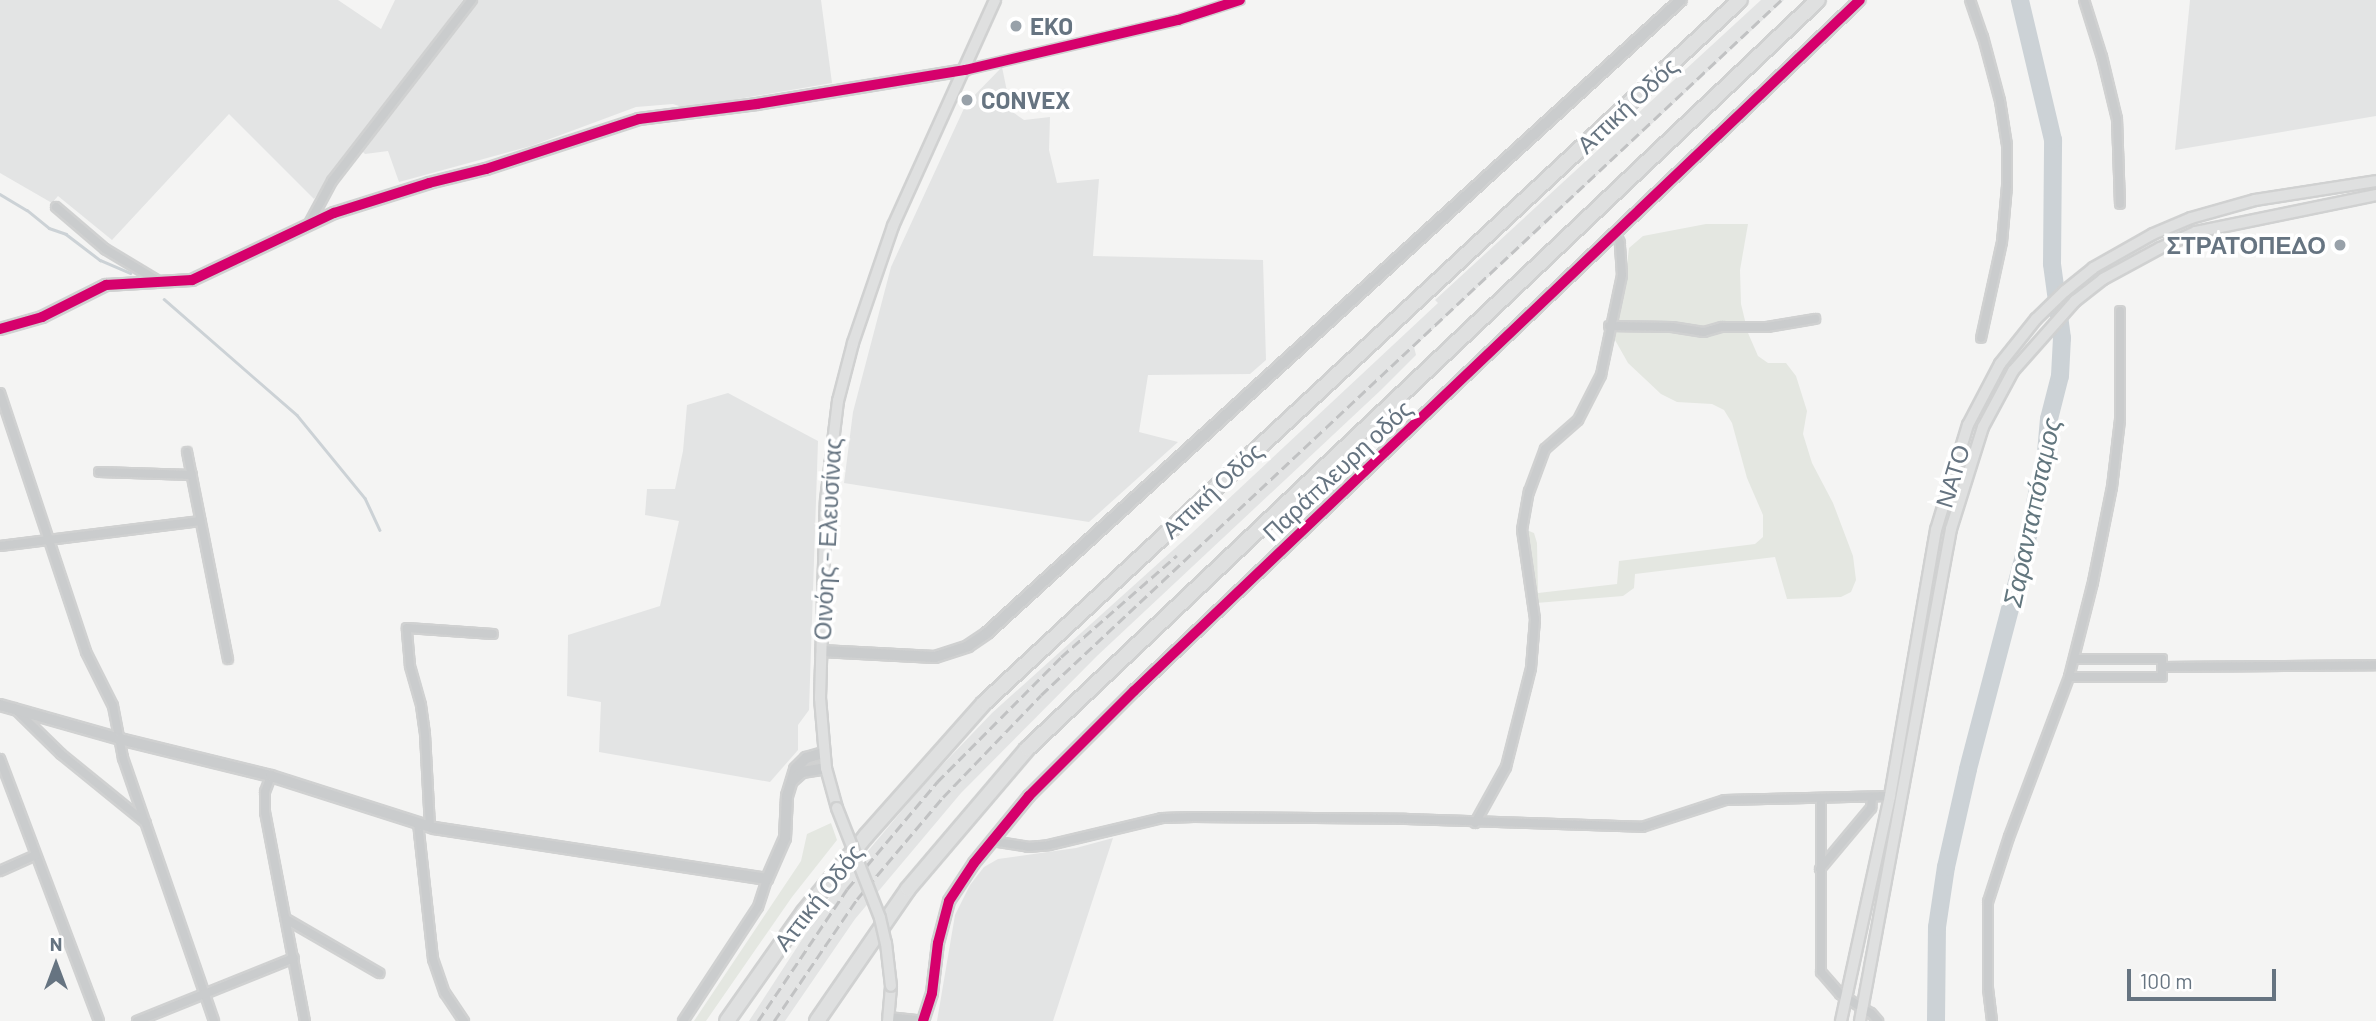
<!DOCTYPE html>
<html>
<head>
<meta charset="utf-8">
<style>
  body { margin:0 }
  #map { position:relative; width:2376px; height:1021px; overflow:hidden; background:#f4f4f3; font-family:Barlow,sans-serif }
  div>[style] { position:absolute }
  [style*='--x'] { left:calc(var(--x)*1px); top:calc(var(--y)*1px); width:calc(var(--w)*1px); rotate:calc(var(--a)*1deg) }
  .built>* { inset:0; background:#e3e4e4 }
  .green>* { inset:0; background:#e4e7e1 }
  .stream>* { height:2.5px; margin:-1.25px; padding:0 1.25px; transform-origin:1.25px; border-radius:1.25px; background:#ccd2d6 }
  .river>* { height:18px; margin:-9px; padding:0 9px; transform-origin:9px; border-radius:9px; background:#ccd2d6 }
  .roads { filter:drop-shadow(2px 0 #d0d1d1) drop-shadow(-2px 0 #d0d1d1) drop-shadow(0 2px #d0d1d1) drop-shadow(0 -2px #d0d1d1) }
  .minor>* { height:8px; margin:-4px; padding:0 4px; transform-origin:4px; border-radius:4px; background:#cacccd }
  .tertiary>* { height:10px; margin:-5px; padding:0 5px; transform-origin:5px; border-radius:5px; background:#cacccd }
  .secondary>* { height:10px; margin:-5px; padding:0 5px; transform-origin:5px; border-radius:5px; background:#dfe0e0 }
  .motorway>* { height:14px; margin:-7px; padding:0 7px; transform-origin:7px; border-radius:7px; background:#dfe0e0 }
  .rail>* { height:2.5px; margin-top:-1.25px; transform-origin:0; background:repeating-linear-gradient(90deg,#c1c2c3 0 10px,transparent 0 15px) }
  .bridges { filter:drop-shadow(2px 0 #d0d1d1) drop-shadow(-2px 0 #d0d1d1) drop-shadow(0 2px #d0d1d1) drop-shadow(0 -2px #d0d1d1) }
  .secondary-bridge>* { height:10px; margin:-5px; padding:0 5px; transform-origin:5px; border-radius:5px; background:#dfe0e0 }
  .cycleway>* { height:10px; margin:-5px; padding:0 5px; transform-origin:5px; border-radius:5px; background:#d6006c }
  .dots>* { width:19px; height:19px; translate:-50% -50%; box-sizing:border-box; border:4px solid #fff; border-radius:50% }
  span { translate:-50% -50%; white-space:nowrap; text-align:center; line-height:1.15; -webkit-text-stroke:7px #fff; paint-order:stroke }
  .poi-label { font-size:24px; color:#667481; font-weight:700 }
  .left { translate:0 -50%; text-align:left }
  .right { translate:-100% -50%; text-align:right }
  .street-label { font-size:24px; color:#667481 }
  .water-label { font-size:26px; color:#62767e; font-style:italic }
  .north { position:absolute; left:21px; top:930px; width:70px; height:70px; -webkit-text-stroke:5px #fff; paint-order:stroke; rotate:0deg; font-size:19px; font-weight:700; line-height:28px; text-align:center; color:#667481 }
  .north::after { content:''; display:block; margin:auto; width:24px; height:32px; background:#667481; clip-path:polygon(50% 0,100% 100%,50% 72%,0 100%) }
  .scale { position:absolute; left:2127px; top:969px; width:149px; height:32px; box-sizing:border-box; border:4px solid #667481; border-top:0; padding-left:9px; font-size:21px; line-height:24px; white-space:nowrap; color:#667481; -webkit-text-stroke:5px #fff; paint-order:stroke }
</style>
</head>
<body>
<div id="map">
  <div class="built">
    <i style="clip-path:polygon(0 0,338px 0,381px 29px,395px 0,463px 0,314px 199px,229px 114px,112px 240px,58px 196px,52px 203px,0 173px)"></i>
    <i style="clip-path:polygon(467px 0,821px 0,832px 83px,685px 108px,673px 104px,636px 107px,531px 146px,399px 182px,388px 151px,365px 154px,357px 146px)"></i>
    <i style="clip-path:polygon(1761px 0,1784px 0,1414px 347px,1416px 355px,1381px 390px,1098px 655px,961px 793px,855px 919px,785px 1021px,749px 1021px,831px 895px,926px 782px,992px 713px,1192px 533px,1438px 303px,1435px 300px)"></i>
    <i style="clip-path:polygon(2190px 0,2376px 0,2376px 116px,2175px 150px)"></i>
    <i style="clip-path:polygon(1002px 67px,1011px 111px,1024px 120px,1050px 117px,1049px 150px,1057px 183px,1099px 179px,1093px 256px,1263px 260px,1266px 360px,1250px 374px,1148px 375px,1139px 432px,1178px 442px,1089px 522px,844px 483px,853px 412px,891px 267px,966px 104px)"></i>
    <i style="clip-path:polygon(728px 393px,818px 441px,809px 710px,798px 725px,798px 750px,770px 782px,599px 752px,601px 702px,567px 696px,568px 635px,660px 606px,679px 521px,645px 515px,647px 489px,675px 489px,683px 451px,687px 405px)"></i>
    <i style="clip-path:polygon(1113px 838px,1053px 1021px,937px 1021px,955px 915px,970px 885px,984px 867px,998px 859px,1076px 848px)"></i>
  </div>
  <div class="green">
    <i style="clip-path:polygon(1706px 224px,1748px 224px,1740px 270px,1741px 304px,1748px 333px,1758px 356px,1768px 363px,1786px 363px,1796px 376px,1807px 411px,1803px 434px,1812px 463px,1833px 503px,1853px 556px,1856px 580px,1851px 592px,1841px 597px,1787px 599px,1775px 557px,1635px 574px,1634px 588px,1623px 596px,1536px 603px,1525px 533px,1529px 531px,1534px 533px,1537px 543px,1538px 593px,1617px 584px,1619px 561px,1755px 544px,1763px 537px,1763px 515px,1747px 478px,1732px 423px,1724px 410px,1712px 404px,1677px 402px,1661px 394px,1628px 363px,1615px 340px,1615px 321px,1625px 282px,1629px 248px,1643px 236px)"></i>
    <i style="clip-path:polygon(831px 823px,837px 840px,792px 897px,706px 1021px,694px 1021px,801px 861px,807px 834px)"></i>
  </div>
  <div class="stream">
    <i style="--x:0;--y:194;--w:31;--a:31"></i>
    <i style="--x:27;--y:210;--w:28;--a:39"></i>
    <i style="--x:49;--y:228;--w:18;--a:19"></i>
    <i style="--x:66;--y:234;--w:43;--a:37.4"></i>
    <i style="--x:100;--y:260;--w:33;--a:23"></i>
    <i style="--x:164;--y:299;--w:176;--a:41.1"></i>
    <i style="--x:297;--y:415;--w:107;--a:50.7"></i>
    <i style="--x:365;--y:498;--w:35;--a:65"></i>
  </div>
  <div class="river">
    <i style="--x:1936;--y:1021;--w:94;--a:-89.4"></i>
    <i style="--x:1937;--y:927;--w:61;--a:-81.5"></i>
    <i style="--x:1946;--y:867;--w:100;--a:-77.3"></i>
    <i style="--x:1968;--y:769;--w:217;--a:-75.3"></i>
    <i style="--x:2023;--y:559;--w:108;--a:-77.8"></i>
    <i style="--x:2046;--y:453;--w:34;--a:-85"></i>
    <i style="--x:2049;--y:419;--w:44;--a:-75.7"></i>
    <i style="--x:2060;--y:376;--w:38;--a:-87"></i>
    <i style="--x:2062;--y:338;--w:75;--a:-97.7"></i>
    <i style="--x:2052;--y:264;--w:124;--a:-89.5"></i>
    <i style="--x:2053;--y:140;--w:144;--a:-103.3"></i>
  </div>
  <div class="roads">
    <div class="minor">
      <i style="--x:1970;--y:0;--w:39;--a:71"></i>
      <i style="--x:1983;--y:37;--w:66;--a:75.1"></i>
      <i style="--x:2000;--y:101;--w:45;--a:81"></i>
      <i style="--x:2007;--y:145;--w:41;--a:90"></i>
      <i style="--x:2007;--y:186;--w:56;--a:95.1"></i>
      <i style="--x:2002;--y:242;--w:98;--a:102.3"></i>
      <i style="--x:2084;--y:0;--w:60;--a:72.5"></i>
      <i style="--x:2102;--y:57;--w:64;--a:76.4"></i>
      <i style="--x:2117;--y:119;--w:85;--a:88"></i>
      <i style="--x:965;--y:70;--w:219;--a:-13.2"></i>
      <i style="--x:1178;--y:20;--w:65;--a:-17.9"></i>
      <i style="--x:56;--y:207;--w:65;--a:40.6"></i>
      <i style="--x:105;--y:249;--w:64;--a:31"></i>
      <i style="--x:310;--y:222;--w:47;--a:-61.8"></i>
      <i style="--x:332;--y:181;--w:229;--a:-52.3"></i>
      <i style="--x:1609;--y:326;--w:63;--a:0.9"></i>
      <i style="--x:1672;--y:327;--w:32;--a:9"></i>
      <i style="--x:1704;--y:332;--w:19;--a:-16"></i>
      <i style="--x:1722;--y:327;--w:45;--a:0"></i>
      <i style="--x:1767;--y:327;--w:49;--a:-9.5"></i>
      <i style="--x:0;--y:393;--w:273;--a:71.6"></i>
      <i style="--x:86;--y:652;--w:60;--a:63.4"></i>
      <i style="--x:113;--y:706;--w:53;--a:79.1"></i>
      <i style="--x:123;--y:758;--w:278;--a:70.9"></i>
      <i style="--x:187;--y:452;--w:211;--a:78.8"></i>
      <i style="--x:99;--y:472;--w:93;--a:1.8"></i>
      <i style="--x:0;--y:546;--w:202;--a:-7.1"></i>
      <i style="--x:2162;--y:667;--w:214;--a:-0.5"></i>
      <i style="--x:2069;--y:677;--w:93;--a:0"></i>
      <i style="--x:2162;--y:677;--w:18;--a:-90"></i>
      <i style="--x:2162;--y:659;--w:88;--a:180"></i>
      <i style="--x:14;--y:708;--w:66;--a:44.4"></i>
      <i style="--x:61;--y:754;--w:109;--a:39.1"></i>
      <i style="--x:0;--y:759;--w:280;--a:69.3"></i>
      <i style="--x:271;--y:776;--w:17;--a:111"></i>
      <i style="--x:265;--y:792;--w:20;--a:90"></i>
      <i style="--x:265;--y:812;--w:213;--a:79.2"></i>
      <i style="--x:1821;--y:798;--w:174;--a:90"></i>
      <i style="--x:1821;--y:972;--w:29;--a:49"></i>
      <i style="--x:1840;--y:994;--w:36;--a:32"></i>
      <i style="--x:1871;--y:1013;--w:11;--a:49"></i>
      <i style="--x:418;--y:823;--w:137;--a:83.7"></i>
      <i style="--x:433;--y:959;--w:36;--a:71"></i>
      <i style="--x:445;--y:993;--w:34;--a:56"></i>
      <i style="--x:1475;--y:823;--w:64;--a:-61"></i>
      <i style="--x:1506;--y:767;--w:102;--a:-75.8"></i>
      <i style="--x:1531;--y:668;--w:49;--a:-85.3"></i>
      <i style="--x:1535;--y:619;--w:90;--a:-98.3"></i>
      <i style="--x:1522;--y:530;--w:39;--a:-80"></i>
      <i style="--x:1529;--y:492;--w:46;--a:-69.6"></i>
      <i style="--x:1545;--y:449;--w:44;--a:-41.3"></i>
      <i style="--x:1578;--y:420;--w:51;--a:-62.9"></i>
      <i style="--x:1601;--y:375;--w:102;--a:-78.1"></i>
      <i style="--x:1622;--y:275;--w:32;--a:-94"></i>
      <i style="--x:1620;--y:243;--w:12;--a:-114"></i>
      <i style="--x:430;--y:827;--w:93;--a:-93.1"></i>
      <i style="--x:425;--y:734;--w:29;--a:-98"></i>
      <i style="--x:421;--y:705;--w:41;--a:-105.8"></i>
      <i style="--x:410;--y:666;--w:38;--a:-95"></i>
      <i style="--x:407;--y:628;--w:86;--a:4"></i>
      <i style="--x:992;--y:841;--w:36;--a:9"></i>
      <i style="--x:1028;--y:847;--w:21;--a:-5"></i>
      <i style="--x:1049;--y:845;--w:116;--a:-13.4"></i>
      <i style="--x:1162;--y:818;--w:32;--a:-2"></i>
      <i style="--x:1194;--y:817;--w:212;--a:0.5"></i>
      <i style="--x:1406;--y:819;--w:236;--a:1.9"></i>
      <i style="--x:1642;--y:827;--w:87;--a:-18"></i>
      <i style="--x:1725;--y:800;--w:165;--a:-1.4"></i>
      <i style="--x:1820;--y:869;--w:80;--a:-50.1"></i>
      <i style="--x:1871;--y:808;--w:10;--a:-84"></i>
      <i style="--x:0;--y:871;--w:39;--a:-24"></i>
      <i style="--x:286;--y:919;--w:108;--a:30.1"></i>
      <i style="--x:137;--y:1021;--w:169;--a:-21.9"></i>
      <i style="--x:683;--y:1021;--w:136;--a:-56.7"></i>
      <i style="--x:758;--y:907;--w:29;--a:-72"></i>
      <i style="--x:1992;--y:1021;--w:33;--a:-97"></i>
      <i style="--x:1988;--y:988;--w:86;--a:-90"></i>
      <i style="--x:1988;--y:902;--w:68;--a:-72.1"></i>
      <i style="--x:2009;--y:837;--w:171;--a:-69.4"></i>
      <i style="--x:2069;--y:677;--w:98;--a:-75.8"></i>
      <i style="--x:2093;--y:582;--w:97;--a:-78.7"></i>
      <i style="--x:2112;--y:487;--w:67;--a:-83.2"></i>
      <i style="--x:2120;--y:420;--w:109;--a:-90"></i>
    </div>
    <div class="tertiary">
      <i style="--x:0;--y:329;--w:44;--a:-15.9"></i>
      <i style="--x:42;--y:317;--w:72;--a:-26.6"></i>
      <i style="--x:106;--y:285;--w:86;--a:-3.3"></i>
      <i style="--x:192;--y:280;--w:157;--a:-25.3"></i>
      <i style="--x:334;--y:213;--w:100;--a:-17.5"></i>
      <i style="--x:429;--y:183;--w:59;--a:-13.8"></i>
      <i style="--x:486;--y:169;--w:161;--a:-18.1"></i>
      <i style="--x:639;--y:119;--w:119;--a:-7.2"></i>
      <i style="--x:757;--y:104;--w:211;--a:-9.3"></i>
      <i style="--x:821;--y:651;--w:114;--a:3"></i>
      <i style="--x:935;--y:657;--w:35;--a:-18"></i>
      <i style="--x:968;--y:646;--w:23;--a:-34"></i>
      <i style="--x:987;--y:633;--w:939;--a:-42.37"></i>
      <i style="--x:0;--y:705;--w:125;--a:15.8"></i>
      <i style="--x:120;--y:739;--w:155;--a:13.8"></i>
      <i style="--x:271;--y:776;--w:171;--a:17.7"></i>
      <i style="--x:434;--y:828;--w:337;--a:8.7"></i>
      <i style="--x:767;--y:879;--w:45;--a:-66.3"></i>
      <i style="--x:785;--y:838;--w:42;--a:-87.3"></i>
      <i style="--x:787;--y:796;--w:28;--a:-73"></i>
      <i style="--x:795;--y:769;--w:16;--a:-45"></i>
      <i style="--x:806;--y:758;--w:19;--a:-16"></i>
      <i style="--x:793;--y:780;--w:12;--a:-42"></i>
      <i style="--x:802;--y:772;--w:24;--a:-9"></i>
      <i style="--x:888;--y:1018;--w:28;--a:6"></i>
      <i style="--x:923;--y:1021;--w:29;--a:-72"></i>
      <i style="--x:932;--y:993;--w:50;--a:-83.2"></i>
      <i style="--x:938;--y:943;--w:43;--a:-75.3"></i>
      <i style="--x:949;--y:901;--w:45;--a:-56.7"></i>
      <i style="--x:974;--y:863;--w:87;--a:-50.6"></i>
      <i style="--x:1029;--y:796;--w:148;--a:-45"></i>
      <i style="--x:1134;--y:691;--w:1002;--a:-43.59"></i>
    </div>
    <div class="secondary">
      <i style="--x:837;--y:808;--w:41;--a:-105.4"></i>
      <i style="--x:826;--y:768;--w:70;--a:-94.9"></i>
      <i style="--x:820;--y:698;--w:198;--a:-88.3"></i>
      <i style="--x:826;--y:500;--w:100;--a:-83.1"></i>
      <i style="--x:838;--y:401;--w:60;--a:-75.5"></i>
      <i style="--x:853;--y:343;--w:124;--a:-71.1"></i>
      <i style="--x:893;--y:226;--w:248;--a:-65.7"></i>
      <i style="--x:888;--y:1021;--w:35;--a:-85"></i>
      <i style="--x:1841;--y:1021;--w:230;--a:-77.7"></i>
      <i style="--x:1890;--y:796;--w:270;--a:-80.2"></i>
      <i style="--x:1936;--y:530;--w:110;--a:-73.1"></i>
      <i style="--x:1968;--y:425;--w:69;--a:-62.3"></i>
      <i style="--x:2000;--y:364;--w:58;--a:-51.3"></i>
      <i style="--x:2036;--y:319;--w:40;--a:-44"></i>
      <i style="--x:2065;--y:291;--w:36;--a:-39"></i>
      <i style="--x:2093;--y:268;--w:69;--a:-29.5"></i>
      <i style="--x:2153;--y:234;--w:41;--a:-22.8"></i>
      <i style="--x:2191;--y:218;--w:66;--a:-15.7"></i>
      <i style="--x:2255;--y:200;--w:122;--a:-8.9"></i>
      <i style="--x:1860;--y:1021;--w:500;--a:-79.52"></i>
      <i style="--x:1951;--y:529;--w:107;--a:-72.6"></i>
      <i style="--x:1983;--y:427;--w:64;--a:-61.8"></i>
      <i style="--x:2013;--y:371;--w:94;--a:-48.5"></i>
      <i style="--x:2075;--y:301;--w:36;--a:-38"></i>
      <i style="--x:2103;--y:279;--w:65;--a:-28.5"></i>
      <i style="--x:2160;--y:248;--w:39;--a:-24"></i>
      <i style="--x:2196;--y:232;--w:184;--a:-11.6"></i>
    </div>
    <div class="motorway">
      <i style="--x:727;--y:1021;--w:133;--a:-54.8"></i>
      <i style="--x:804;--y:912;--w:98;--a:-50.8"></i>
      <i style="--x:866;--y:836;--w:178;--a:-48.4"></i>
      <i style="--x:984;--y:703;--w:1032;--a:-42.92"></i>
      <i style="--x:817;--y:1021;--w:160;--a:-55.4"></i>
      <i style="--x:908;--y:889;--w:184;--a:-49.6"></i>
      <i style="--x:1027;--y:749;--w:1089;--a:-43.44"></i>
    </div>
  </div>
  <div class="rail">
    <i style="--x:758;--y:1021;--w:159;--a:-56"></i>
    <i style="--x:847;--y:889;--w:140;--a:-49.9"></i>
    <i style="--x:937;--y:782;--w:176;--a:-45.2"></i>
    <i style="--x:1061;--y:657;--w:154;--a:-41.3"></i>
    <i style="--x:774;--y:1021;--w:148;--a:-55.8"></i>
    <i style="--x:857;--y:899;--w:133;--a:-49.9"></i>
    <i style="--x:943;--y:797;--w:141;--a:-46.1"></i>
    <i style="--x:1041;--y:695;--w:1015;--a:-43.2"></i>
  </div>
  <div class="bridges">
    <div class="secondary-bridge">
      <i style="--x:837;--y:808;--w:118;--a:68.6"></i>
      <i style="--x:880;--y:918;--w:26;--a:77"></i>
      <i style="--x:886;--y:943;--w:43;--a:83.4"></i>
    </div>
  </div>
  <div class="cycleway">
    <i style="--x:0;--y:329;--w:44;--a:-15.9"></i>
    <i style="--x:42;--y:317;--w:72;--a:-26.6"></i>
    <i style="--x:106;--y:285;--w:86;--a:-3.3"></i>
    <i style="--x:192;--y:280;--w:157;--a:-25.3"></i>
    <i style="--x:334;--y:213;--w:100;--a:-17.5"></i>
    <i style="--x:429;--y:183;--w:59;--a:-13.8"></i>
    <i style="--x:486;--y:169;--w:161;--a:-18.1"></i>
    <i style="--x:639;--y:119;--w:119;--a:-7.2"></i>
    <i style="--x:757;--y:104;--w:211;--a:-9.3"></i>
    <i style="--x:965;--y:70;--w:219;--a:-13.2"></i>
    <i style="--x:1178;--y:20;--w:65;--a:-17.9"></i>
    <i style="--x:923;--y:1021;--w:29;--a:-72"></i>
    <i style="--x:932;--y:993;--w:50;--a:-83.2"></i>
    <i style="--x:938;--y:943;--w:43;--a:-75.3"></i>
    <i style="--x:949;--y:901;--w:45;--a:-56.7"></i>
    <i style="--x:974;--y:863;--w:87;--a:-50.6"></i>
    <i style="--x:1029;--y:796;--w:148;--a:-45"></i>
    <i style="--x:1134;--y:691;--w:1002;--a:-43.59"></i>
  </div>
  <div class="dots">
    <i style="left:1016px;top:26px;background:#98a1a9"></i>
    <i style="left:967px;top:100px;background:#98a1a9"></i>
    <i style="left:2340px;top:245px;background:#98a1a9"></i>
  </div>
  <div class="poi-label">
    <span class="left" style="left:1030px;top:26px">EKO</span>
    <span class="left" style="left:981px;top:100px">CONVEX</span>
    <span class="right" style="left:2326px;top:245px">ΣΤΡΑΤΟΠΕΔΟ</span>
  </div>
  <div class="street-label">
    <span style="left:1627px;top:105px;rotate:-43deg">Αττική Οδός</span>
    <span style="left:1337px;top:470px;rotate:-43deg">Παράπλευρη οδός</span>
    <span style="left:1952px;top:476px;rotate:-73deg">ΝΑΤΟ</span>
    <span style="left:1212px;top:490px;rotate:-43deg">Αττική Οδός</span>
    <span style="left:827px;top:539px;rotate:-87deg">Οινόης - Ελευσίνας</span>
    <span style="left:818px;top:897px;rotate:-52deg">Αττική Οδός</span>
  </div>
  <div class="water-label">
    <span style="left:2031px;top:512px;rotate:-78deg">Σαρανταπόταμος</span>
  </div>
  <div class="north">N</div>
  <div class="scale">100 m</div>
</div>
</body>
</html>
